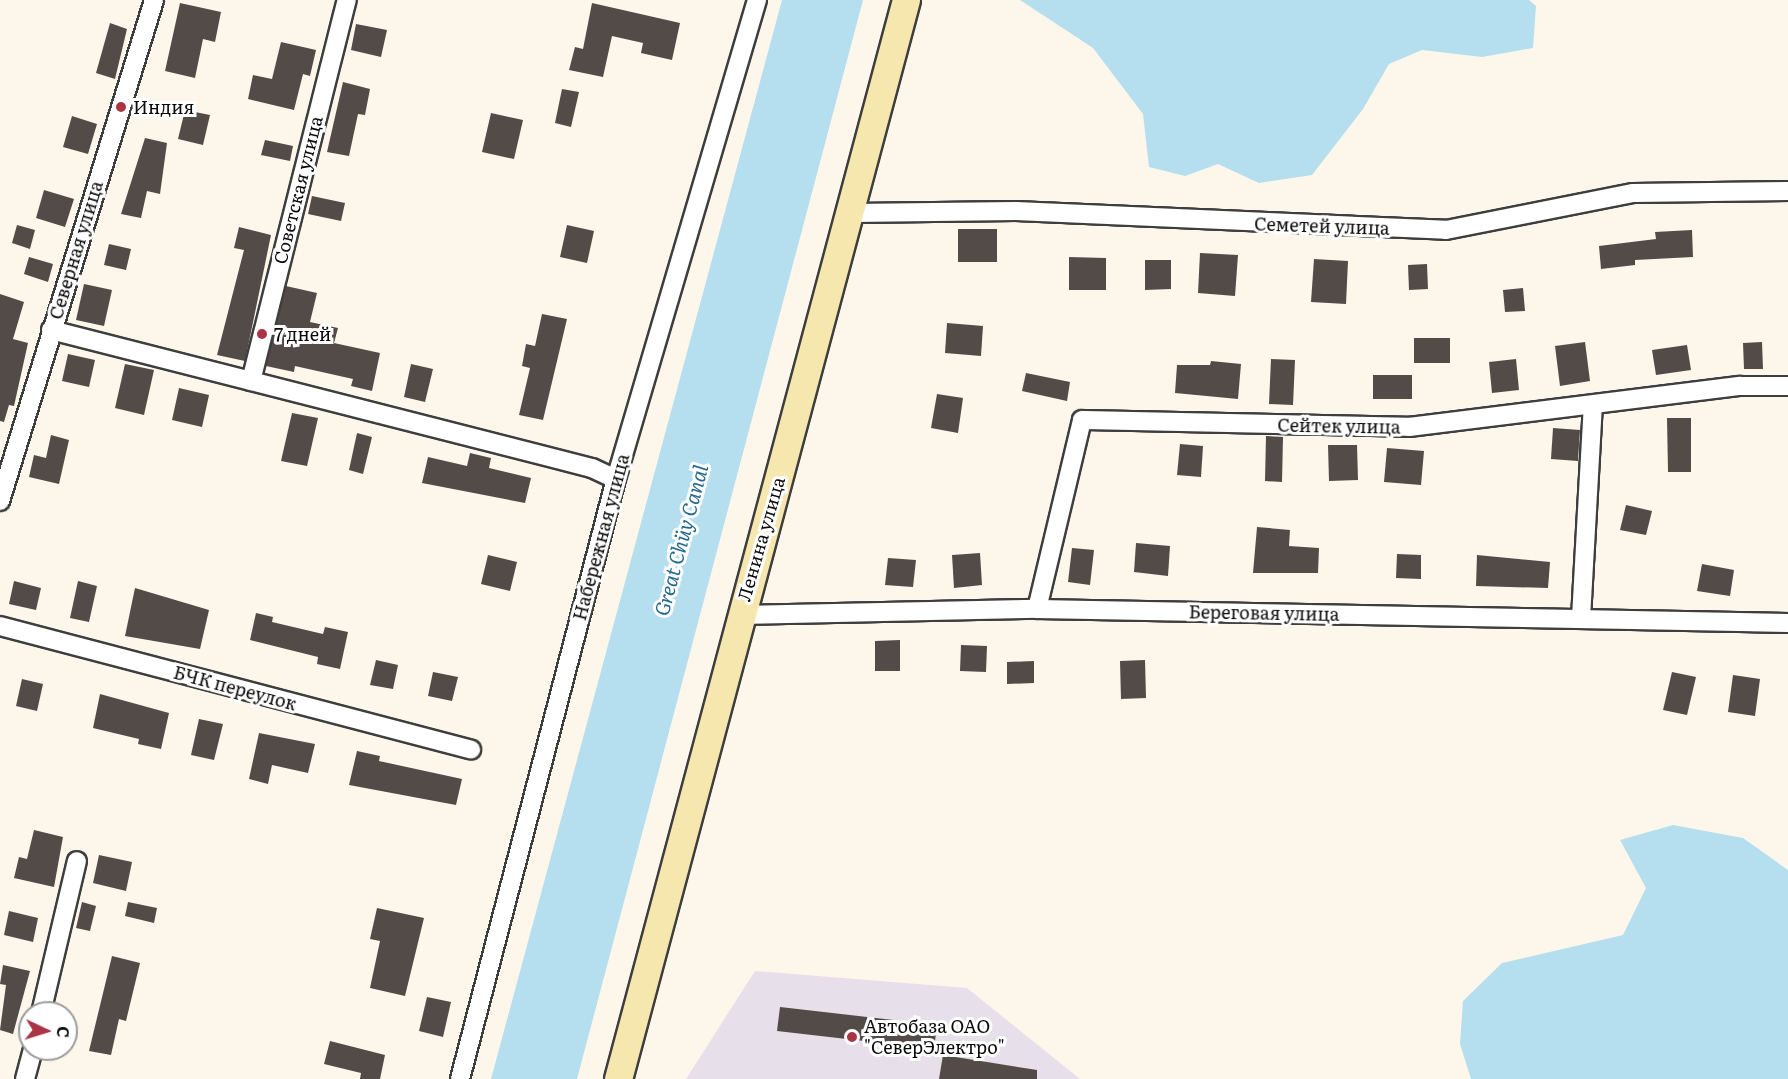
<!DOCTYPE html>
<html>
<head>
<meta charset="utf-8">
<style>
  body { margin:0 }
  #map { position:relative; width:1788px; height:1079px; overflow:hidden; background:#fdf7eb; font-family:Literata,serif }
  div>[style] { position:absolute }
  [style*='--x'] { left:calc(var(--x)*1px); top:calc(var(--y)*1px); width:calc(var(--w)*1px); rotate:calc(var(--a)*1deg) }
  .industrial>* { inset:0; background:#e7dfe9 }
  .water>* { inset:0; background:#b5deee }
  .building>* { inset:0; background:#524b48 }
  .roads { filter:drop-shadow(2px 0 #3e3e3e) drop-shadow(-2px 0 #3e3e3e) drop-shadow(0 2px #3e3e3e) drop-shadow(0 -2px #3e3e3e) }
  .street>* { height:18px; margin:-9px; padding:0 9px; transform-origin:9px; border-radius:9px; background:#fff }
  .secondary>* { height:27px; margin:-13.5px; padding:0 13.5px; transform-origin:13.5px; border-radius:13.5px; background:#f5e7ad }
  .dots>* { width:16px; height:16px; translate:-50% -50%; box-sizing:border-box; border:3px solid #fff; border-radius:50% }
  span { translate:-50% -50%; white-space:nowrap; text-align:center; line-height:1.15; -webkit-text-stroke:6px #fff; paint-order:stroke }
  .poi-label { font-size:18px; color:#0b0b0b }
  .left { translate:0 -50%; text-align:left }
  .street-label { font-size:18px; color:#0b0b0b }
  .water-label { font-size:20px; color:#23698d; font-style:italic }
  .north { position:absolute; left:18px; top:1001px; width:60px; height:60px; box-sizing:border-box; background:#fff; border:2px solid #9d9d9d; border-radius:50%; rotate:94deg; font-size:16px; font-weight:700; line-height:24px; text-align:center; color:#0b0b0b }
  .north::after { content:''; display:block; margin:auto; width:21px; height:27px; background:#a34; clip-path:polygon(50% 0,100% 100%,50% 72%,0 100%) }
</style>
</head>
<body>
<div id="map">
  <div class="industrial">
    <i style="clip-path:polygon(755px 971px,967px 988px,1080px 1079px,686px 1079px)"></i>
  </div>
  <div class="water">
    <i style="clip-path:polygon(782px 0,863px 0,577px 1079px,491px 1079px)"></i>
    <i style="clip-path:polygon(1020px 0,1529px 0,1536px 6px,1533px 48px,1482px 57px,1422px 50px,1389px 64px,1363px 109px,1312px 175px,1259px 183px,1218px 164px,1185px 176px,1149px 167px,1143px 114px,1093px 48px)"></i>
    <i style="clip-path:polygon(1673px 825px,1743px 838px,1788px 870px,1788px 1079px,1471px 1079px,1460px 1044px,1463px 1001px,1502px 963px,1623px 935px,1646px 888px,1620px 840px)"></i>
  </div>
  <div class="building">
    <i style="clip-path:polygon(180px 3px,221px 12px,215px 42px,203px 39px,195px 78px,165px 71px)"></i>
    <i style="clip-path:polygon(592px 3px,680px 23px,672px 60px,641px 53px,643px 43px,612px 36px,603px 77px,569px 70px,575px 47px,583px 49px)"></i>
    <i style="clip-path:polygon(110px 23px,127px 29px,115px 79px,96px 73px)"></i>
    <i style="clip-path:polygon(356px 24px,387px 30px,381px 57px,351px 50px)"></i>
    <i style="clip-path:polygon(281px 42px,316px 50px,310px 76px,303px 74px,294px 110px,248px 99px,253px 75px,272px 79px)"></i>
    <i style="clip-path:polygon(343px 82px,370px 89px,365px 115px,358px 114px,349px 156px,327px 152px)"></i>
    <i style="clip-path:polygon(562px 89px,579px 92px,571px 127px,555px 123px)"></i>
    <i style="clip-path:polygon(185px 110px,210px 115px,203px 145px,178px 139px)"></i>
    <i style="clip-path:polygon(491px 113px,523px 120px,514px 159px,482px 152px)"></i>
    <i style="clip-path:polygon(72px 116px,97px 124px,88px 154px,63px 147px)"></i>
    <i style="clip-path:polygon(145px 138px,167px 143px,160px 194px,147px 191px,141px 218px,121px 214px)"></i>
    <i style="clip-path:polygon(265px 140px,293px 146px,290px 161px,261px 155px)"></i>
    <i style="clip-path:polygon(44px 190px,74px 199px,65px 227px,36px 218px)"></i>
    <i style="clip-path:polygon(312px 196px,345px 203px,341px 221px,308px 214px)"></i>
    <i style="clip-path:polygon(17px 225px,35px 230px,30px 249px,12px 243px)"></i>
    <i style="clip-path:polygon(567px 225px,594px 231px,587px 263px,560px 257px)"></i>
    <i style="clip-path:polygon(239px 227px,271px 235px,245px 361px,217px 355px,244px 250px,234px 248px)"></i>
    <i style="clip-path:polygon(958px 229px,997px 229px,997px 262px,958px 262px)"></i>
    <i style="clip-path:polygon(1692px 230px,1693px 257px,1635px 260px,1635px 265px,1601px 269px,1599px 246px,1656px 239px,1655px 232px)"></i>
    <i style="clip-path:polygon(109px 244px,131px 249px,126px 270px,104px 265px)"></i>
    <i style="clip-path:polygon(1200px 253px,1238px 255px,1235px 296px,1198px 293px)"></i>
    <i style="clip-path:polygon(29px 257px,53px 264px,48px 282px,24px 274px)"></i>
    <i style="clip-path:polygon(1069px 257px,1106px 258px,1106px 290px,1069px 290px)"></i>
    <i style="clip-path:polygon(1314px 259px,1348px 261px,1346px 304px,1311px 302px)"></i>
    <i style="clip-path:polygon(1145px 260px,1171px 260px,1171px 289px,1145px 290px)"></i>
    <i style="clip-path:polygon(1427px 264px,1428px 289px,1409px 290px,1408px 265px)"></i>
    <i style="clip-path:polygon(84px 284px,112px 290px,104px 326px,76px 320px)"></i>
    <i style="clip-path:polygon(286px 286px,317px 293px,310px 322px,338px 328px,334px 343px,380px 353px,372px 391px,351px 386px,353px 379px,295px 366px,294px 372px,266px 366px)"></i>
    <i style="clip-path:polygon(1523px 288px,1525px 311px,1505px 312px,1503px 290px)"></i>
    <i style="clip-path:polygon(0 294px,24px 302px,13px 339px,28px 343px,14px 406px,9px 405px,4px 422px,0 421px)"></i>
    <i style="clip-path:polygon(542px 314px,567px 319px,543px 420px,519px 415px,530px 368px,522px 366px,526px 344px,535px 346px)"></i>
    <i style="clip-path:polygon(947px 323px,983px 326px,981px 356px,945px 353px)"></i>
    <i style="clip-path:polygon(1414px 338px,1450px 338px,1450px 363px,1414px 363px)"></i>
    <i style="clip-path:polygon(1585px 342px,1590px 381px,1560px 386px,1555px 346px)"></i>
    <i style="clip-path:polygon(1762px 342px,1763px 369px,1744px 369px,1743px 343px)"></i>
    <i style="clip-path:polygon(1687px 345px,1691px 370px,1656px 375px,1652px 350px)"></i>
    <i style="clip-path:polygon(68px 354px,95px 360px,89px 387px,62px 381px)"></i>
    <i style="clip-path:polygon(1271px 359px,1295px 360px,1293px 405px,1269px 404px)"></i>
    <i style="clip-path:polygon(1516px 359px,1519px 390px,1492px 393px,1489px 362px)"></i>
    <i style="clip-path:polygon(1211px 361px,1241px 364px,1238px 399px,1175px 393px,1177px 365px,1210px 365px)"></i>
    <i style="clip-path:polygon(125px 364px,154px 370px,144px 415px,115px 408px)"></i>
    <i style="clip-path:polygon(411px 364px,433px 369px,425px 402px,404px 397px)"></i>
    <i style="clip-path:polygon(1026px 373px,1070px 382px,1067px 401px,1022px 391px)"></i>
    <i style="clip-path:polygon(1373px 375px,1412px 375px,1412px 399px,1373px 399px)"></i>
    <i style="clip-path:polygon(179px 388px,209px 395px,202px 427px,172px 420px)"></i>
    <i style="clip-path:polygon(937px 394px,963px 398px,958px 433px,931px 428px)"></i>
    <i style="clip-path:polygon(292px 413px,318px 418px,307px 466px,281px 461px)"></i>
    <i style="clip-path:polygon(1667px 418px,1691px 418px,1691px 472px,1668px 472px)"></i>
    <i style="clip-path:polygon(1553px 428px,1580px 430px,1578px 461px,1551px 459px)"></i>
    <i style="clip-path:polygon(357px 433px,372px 437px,363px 474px,349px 470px)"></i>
    <i style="clip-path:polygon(51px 435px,69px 440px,59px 484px,29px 477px,34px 455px,46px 458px)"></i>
    <i style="clip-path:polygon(1266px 436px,1283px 437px,1282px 482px,1265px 481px)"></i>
    <i style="clip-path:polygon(1180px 444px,1203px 446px,1201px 477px,1177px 475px)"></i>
    <i style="clip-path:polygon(1328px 445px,1357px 445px,1358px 480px,1329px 481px)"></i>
    <i style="clip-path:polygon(1387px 448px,1424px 451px,1421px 485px,1384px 482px)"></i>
    <i style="clip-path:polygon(470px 453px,491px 458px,489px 468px,531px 478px,525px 503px,422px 483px,428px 457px,467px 466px)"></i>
    <i style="clip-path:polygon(1626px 505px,1652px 511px,1646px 535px,1620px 530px)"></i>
    <i style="clip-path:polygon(1257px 527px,1290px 530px,1289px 546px,1319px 548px,1318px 573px,1253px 573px)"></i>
    <i style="clip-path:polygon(1136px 543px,1170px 546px,1168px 576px,1134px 572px)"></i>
    <i style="clip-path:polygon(1072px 548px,1094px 550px,1090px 585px,1068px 582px)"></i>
    <i style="clip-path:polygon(980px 553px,982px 585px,954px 588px,952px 555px)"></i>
    <i style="clip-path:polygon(1397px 554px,1421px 555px,1421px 579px,1396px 578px)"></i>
    <i style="clip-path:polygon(488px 555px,517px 562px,510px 591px,481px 584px)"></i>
    <i style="clip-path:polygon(1477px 555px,1550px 562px,1548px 588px,1476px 586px)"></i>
    <i style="clip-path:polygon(888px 558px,916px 560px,913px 587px,885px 585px)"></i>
    <i style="clip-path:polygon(1702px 564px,1734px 570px,1730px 596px,1697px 591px)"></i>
    <i style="clip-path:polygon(14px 581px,41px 588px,36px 610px,9px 604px)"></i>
    <i style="clip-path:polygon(78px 581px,97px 586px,89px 622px,70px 618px)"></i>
    <i style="clip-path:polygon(135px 588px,209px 610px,200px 649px,125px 636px)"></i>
    <i style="clip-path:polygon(256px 613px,273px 617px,272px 622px,323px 634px,325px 627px,348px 632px,340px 669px,317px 664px,318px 657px,250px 640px)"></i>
    <i style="clip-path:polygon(900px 640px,900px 671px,875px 671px,875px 641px)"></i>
    <i style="clip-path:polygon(961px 645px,987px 646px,986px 672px,960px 671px)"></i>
    <i style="clip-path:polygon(376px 660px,398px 665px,393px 689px,370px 685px)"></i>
    <i style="clip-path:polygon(1145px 660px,1146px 698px,1121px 699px,1120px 661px)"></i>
    <i style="clip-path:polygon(1034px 661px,1034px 683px,1007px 684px,1007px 662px)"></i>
    <i style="clip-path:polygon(433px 672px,458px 677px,452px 701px,428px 696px)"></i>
    <i style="clip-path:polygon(1672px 672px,1696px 677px,1687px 715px,1663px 710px)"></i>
    <i style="clip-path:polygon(1733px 675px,1760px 679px,1755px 716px,1728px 712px)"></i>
    <i style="clip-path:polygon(22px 679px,43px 684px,37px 711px,16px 706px)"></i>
    <i style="clip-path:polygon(100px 694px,169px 713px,161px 749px,138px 744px,139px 739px,93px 728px)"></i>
    <i style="clip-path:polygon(199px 719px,223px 724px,214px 760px,191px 755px)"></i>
    <i style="clip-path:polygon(259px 733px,315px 744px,308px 773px,272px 765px,268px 784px,249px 779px)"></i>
    <i style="clip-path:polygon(357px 751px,380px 756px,379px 761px,462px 779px,456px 805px,349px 785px)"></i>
    <i style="clip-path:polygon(34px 830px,63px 837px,54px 887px,14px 878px,19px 857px,27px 859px)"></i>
    <i style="clip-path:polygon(99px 855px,132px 862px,126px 891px,93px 883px)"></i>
    <i style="clip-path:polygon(82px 902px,96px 906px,90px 931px,76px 928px)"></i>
    <i style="clip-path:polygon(128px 902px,157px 908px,154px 923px,125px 916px)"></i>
    <i style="clip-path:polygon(377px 908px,424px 918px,405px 996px,370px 988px,380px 941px,370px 939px)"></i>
    <i style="clip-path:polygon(9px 911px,38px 918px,33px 942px,4px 935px)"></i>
    <i style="clip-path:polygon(112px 956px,140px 963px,126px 1021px,119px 1019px,111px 1055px,89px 1051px)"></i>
    <i style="clip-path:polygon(3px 965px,30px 971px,13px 1034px,0 1030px,6px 985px,0 984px)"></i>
    <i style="clip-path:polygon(427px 997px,451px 1002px,443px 1037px,419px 1031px)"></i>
    <i style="clip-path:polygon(780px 1007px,937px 1025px,934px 1049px,777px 1031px)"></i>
    <i style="clip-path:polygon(330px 1041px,385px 1055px,380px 1079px,360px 1079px,361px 1073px,324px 1064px)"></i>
    <i style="clip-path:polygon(943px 1055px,1037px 1070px,1037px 1079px,939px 1079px)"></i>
  </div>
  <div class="roads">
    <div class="street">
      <i style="--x:852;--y:213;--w:164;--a:-0.7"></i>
      <i style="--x:1016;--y:211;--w:430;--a:2.5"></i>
      <i style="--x:1446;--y:230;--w:191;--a:-11.2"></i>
      <i style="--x:1633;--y:193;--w:155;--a:-0.7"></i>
      <i style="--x:51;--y:330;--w:558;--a:14.31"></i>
      <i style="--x:592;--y:468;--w:26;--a:25"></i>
      <i style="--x:251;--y:381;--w:393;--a:-75.9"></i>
      <i style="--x:0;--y:501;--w:524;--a:-72.91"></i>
      <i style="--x:1037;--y:609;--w:194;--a:-76.6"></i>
      <i style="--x:1082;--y:420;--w:327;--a:1.2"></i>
      <i style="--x:1409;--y:427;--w:334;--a:-7.1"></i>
      <i style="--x:1740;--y:386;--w:48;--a:0"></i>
      <i style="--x:740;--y:615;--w:297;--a:-1.2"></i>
      <i style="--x:1037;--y:609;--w:751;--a:1.07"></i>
      <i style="--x:1581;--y:618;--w:212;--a:-86.8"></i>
      <i style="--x:0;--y:626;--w:487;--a:14.7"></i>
      <i style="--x:41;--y:1013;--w:156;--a:-76.7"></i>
      <i style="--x:25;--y:1079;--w:31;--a:-75"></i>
      <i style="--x:460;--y:1079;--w:620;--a:-75.43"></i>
      <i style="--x:616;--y:479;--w:499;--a:-73.6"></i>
    </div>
    <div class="secondary">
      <i style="--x:618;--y:1079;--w:1117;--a:-75.06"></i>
    </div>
  </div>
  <div class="dots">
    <i style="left:121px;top:107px;background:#a34"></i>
    <i style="left:262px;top:334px;background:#a34"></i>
    <i style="left:852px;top:1037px;background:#a34"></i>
  </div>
  <div class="poi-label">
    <span class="left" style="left:133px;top:107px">Индия</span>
    <span class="left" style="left:274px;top:334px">7 дней</span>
    <span class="left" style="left:864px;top:1037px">Автобаза ОАО<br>"СеверЭлектро"</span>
  </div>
  <div class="street-label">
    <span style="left:298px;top:190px;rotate:-76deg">Советская улица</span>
    <span style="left:1322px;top:226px;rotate:2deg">Семетей улица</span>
    <span style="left:76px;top:250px;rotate:-73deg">Северная улица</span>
    <span style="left:1339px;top:426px;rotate:1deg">Сейтек улица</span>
    <span style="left:601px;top:537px;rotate:-75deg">Набережная улица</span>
    <span style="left:761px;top:539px;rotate:-74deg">Ленина улица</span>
    <span style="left:1264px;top:613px;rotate:1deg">Береговая улица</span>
    <span style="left:235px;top:688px;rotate:15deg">БЧК переулок</span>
  </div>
  <div class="water-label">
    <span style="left:680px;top:540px;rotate:-75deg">Great Chüy Canal</span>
  </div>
  <div class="north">С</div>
</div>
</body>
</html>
